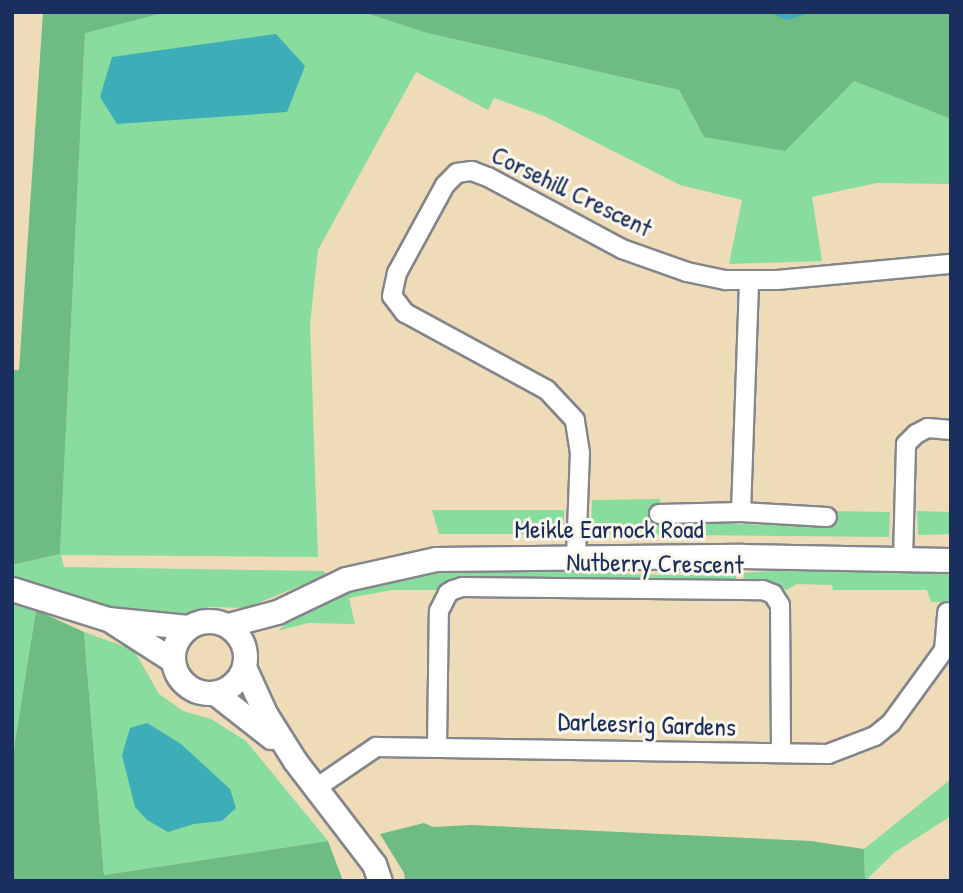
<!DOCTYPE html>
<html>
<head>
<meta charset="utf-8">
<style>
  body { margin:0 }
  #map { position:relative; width:963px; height:893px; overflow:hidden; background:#eedcb9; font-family:"Patrick Hand",sans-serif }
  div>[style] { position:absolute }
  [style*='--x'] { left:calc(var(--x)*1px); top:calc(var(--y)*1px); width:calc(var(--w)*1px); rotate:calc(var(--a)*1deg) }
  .green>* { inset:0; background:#88dc9d }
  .forest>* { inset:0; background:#6ebc84 }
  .water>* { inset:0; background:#3daeb7 }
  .stream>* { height:5px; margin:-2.5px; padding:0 2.5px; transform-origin:2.5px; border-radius:2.5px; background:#3daeb7 }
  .roads { filter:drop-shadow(2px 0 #84868c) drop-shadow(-2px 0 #84868c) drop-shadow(0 2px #84868c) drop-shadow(0 -2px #84868c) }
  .minor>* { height:18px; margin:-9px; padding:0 9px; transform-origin:9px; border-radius:9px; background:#fff }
  .tertiary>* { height:23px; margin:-11.5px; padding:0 11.5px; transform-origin:11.5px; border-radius:11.5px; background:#fff }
  .tertiary>.ring { margin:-11.5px; padding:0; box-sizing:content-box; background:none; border:23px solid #fff; border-radius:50% }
  span { translate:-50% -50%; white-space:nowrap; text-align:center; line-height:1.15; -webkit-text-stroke:6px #fbf7ec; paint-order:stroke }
  .street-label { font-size:26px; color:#1b2f5e }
  .frame { position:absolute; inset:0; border:14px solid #1b2f5e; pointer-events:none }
</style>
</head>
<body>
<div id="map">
  <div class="green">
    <i style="clip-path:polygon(167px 12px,362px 12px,427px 33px,679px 90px,704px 137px,854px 81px,951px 119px,951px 184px,877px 183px,812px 197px,822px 261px,729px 264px,742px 200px,680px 185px,544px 116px,494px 98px,488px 110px,416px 72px,318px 250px,310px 325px,318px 557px,61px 555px,64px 567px,324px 571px,326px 575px,246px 608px,211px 607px,179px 615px,132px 615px,12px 579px,12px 565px,60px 554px,85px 32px)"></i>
    <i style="clip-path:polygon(660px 499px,661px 508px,652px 509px,652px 521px,827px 527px,828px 511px,890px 512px,889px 537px,591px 534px,592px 500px)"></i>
    <i style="clip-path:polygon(432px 510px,564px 510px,564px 534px,439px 534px)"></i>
    <i style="clip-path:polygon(917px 511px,951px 512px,951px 534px,918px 535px)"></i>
    <i style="clip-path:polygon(462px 567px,618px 568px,619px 574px,736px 576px,735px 584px,447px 582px,440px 590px,392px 590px,349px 598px,355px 624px,308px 623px,278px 631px,292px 618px,311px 608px,345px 595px,344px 590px)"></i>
    <i style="clip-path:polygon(785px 570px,951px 571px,951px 602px,931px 602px,927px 590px,833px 590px,832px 585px,797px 584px,787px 590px,773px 584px,743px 584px,744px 573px)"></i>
    <i style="clip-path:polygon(12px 603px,36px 610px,12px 760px)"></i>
    <i style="clip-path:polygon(84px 632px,134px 650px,159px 694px,183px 711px,211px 719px,246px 741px,328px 841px,104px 875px)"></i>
    <i style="clip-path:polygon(951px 779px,951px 816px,895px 852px,865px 881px,864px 849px)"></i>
  </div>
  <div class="forest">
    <i style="clip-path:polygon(43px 12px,167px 12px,85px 33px,60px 554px,12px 565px,12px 370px,19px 370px)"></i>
    <i style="clip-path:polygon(362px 12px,951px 12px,951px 119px,854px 81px,785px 151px,704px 137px,679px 90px,427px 33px)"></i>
    <i style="clip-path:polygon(36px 610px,84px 632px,104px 875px,328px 841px,343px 881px,12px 881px,12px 760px)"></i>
    <i style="clip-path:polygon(424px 823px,433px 827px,471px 825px,811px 841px,864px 849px,865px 881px,405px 881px,404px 873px,380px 834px)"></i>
  </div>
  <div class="water">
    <i style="clip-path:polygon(276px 34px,305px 66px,287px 112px,117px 124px,100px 97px,112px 57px)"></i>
    <i style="clip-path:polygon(147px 723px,181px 744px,230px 789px,236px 808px,222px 821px,194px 824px,168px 832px,147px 820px,135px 807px,122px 755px,130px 728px)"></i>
  </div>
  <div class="stream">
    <i style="--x:775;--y:12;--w:12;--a:24"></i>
    <i style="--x:786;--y:17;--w:17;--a:-17"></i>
  </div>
  <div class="roads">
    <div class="minor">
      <i style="--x:741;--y:512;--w:232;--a:-88"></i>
      <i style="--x:659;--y:514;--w:82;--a:-1.4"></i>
      <i style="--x:741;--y:512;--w:86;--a:3.3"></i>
      <i style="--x:576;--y:556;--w:103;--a:-87.8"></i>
      <i style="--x:580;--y:453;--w:33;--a:-99"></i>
      <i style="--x:575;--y:420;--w:41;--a:-133"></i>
      <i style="--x:547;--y:390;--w:162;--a:-151.5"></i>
      <i style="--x:405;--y:313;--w:21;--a:-127"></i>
      <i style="--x:392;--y:296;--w:24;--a:-78"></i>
      <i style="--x:397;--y:273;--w:100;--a:-61.4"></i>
      <i style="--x:445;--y:185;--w:17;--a:-45"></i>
      <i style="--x:457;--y:173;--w:15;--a:-8"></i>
      <i style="--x:472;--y:171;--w:17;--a:21"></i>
      <i style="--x:488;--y:177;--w:152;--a:28.2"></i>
      <i style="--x:622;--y:249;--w:69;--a:19.5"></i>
      <i style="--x:687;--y:272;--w:40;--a:12"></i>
      <i style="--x:726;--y:280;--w:51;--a:0"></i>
      <i style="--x:777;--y:280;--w:175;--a:-5.3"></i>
      <i style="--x:903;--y:560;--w:116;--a:-88.5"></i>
      <i style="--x:906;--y:444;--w:14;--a:-45"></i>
      <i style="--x:916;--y:434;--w:13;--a:-27"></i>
      <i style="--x:928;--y:428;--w:23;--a:5"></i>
      <i style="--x:437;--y:746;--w:135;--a:-89.2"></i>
      <i style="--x:439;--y:611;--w:20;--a:-63"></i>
      <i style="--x:448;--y:593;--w:6;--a:-31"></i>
      <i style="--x:453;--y:590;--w:9;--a:-18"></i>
      <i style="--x:462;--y:587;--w:301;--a:0.6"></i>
      <i style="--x:763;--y:590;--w:11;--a:22"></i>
      <i style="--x:773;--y:594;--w:13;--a:58"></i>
      <i style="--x:780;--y:605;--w:148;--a:89.6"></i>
      <i style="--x:316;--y:788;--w:73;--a:-34.3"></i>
      <i style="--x:376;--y:747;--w:452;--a:0.9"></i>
      <i style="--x:828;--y:754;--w:50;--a:-21"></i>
      <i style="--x:875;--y:736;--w:21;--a:-39"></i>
      <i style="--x:891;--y:723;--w:90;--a:-54"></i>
      <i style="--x:944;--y:650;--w:38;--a:-85"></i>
    </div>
    <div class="tertiary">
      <i style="--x:12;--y:589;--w:101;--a:17.4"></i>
      <i style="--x:108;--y:619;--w:80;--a:5.7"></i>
      <i class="ring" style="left:173px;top:621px;width:49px;height:49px"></i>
      <i style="--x:113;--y:622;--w:70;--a:32.8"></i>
      <i style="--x:228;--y:625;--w:51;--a:-14.9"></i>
      <i style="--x:277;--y:612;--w:76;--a:-25.6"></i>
      <i style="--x:346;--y:579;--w:92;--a:-12.5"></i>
      <i style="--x:436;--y:559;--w:306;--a:-0.6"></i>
      <i style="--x:742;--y:556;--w:209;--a:1.1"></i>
      <i style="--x:244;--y:667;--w:53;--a:65.4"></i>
      <i style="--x:266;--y:715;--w:54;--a:57.8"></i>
      <i style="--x:295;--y:761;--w:130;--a:52.5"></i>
      <i style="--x:374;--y:864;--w:18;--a:71"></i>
      <i style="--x:215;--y:693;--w:71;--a:38.2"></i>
    </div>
  </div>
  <div class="street-label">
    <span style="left:572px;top:191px;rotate:26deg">Corsehill Crescent</span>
    <span style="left:609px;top:529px">Meikle Earnock Road</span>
    <span style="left:655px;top:563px;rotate:1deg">Nutberry Crescent</span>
    <span style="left:647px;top:724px;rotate:2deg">Darleesrig Gardens</span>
  </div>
  <div class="frame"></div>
</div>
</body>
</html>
